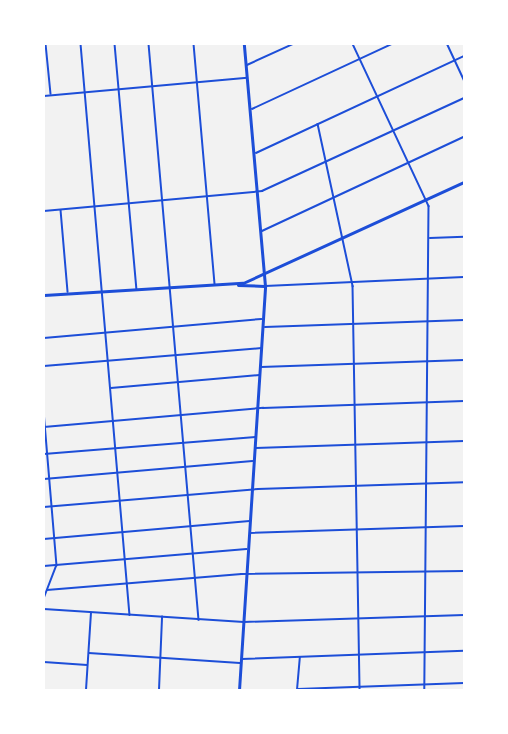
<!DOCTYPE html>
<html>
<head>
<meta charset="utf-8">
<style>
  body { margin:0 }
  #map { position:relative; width:508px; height:734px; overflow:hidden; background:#f2f2f2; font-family:Signika,sans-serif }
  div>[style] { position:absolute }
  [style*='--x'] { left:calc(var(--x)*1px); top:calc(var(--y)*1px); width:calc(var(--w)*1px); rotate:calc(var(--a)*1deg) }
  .minor>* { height:1.5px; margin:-0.75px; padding:0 0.75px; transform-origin:0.75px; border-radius:0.75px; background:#1d4ed8 }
  .tertiary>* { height:2px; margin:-1px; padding:0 1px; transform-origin:1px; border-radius:1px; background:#1d4ed8 }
  .primary>* { height:3px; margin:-1.5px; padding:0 1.5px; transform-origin:1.5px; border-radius:1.5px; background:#1d4ed8 }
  span { translate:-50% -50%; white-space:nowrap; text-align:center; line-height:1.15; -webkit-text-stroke:4.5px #fff; paint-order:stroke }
  .frame { position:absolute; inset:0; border:45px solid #fff; pointer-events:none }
</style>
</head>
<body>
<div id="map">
  <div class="minor">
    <i style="--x:46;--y:44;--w:50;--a:84.3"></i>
    <i style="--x:81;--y:44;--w:573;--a:85.1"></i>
    <i style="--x:115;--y:44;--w:246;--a:84.9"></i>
    <i style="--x:149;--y:44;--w:578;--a:85.04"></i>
    <i style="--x:194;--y:44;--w:242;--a:85"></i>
    <i style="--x:353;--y:44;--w:179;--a:64.9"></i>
    <i style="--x:429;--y:206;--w:484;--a:90.5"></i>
    <i style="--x:247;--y:65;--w:51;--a:-24.5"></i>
    <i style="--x:252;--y:109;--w:154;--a:-24.9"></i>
    <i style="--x:318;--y:124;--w:166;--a:77.8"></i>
    <i style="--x:353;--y:286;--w:404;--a:89"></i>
    <i style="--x:256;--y:153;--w:230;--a:-25"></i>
    <i style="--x:61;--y:210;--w:82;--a:85.1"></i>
    <i style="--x:44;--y:211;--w:219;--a:-5.2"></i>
    <i style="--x:262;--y:191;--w:222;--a:-24.7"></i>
    <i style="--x:262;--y:231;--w:223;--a:-25"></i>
    <i style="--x:430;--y:238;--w:34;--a:-2"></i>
    <i style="--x:265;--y:327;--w:199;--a:-2"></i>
    <i style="--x:44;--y:338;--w:218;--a:-5"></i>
    <i style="--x:44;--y:366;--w:218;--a:-4.7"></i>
    <i style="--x:261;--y:367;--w:203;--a:-2"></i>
    <i style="--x:111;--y:388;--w:149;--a:-5"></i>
    <i style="--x:44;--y:411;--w:155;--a:85.2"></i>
    <i style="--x:57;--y:565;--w:36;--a:111"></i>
    <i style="--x:44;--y:427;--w:220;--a:-5"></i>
    <i style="--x:263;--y:408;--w:201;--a:-2"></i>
    <i style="--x:256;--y:448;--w:208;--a:-1.9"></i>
    <i style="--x:44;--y:454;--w:212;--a:-4.6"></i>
    <i style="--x:44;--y:479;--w:209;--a:-4.9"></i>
    <i style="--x:44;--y:507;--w:215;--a:-4.8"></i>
    <i style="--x:258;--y:489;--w:206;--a:-1.9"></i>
    <i style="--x:250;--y:533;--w:214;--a:-1.9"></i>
    <i style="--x:44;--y:539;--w:206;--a:-5"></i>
    <i style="--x:44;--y:566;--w:203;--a:-4.8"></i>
    <i style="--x:47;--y:590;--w:195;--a:-4.7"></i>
    <i style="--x:241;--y:574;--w:223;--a:-0.8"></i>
    <i style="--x:44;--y:609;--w:200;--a:3.7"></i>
    <i style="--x:244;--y:622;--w:220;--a:-1.8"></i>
    <i style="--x:89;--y:653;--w:151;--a:3.8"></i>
    <i style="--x:242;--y:659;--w:222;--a:-2.1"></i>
    <i style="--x:44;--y:662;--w:43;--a:4"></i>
    <i style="--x:298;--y:689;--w:166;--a:-2.1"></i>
    <i style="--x:86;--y:690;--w:77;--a:-86.3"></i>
    <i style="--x:159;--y:690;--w:73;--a:-87.6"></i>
    <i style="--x:297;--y:690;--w:32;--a:-85"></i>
  </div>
  <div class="tertiary">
    <i style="--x:447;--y:44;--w:40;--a:65"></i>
    <i style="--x:44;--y:96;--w:204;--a:-5.1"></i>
    <i style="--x:265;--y:286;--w:199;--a:-2.6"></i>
  </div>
  <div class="primary">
    <i style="--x:238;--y:285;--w:26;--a:2"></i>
    <i style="--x:44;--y:295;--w:199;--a:-3.5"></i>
    <i style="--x:243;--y:283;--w:243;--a:-24.6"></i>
    <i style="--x:239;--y:690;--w:405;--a:-86.3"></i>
    <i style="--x:265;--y:286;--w:243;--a:-95"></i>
  </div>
  <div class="frame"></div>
</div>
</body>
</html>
